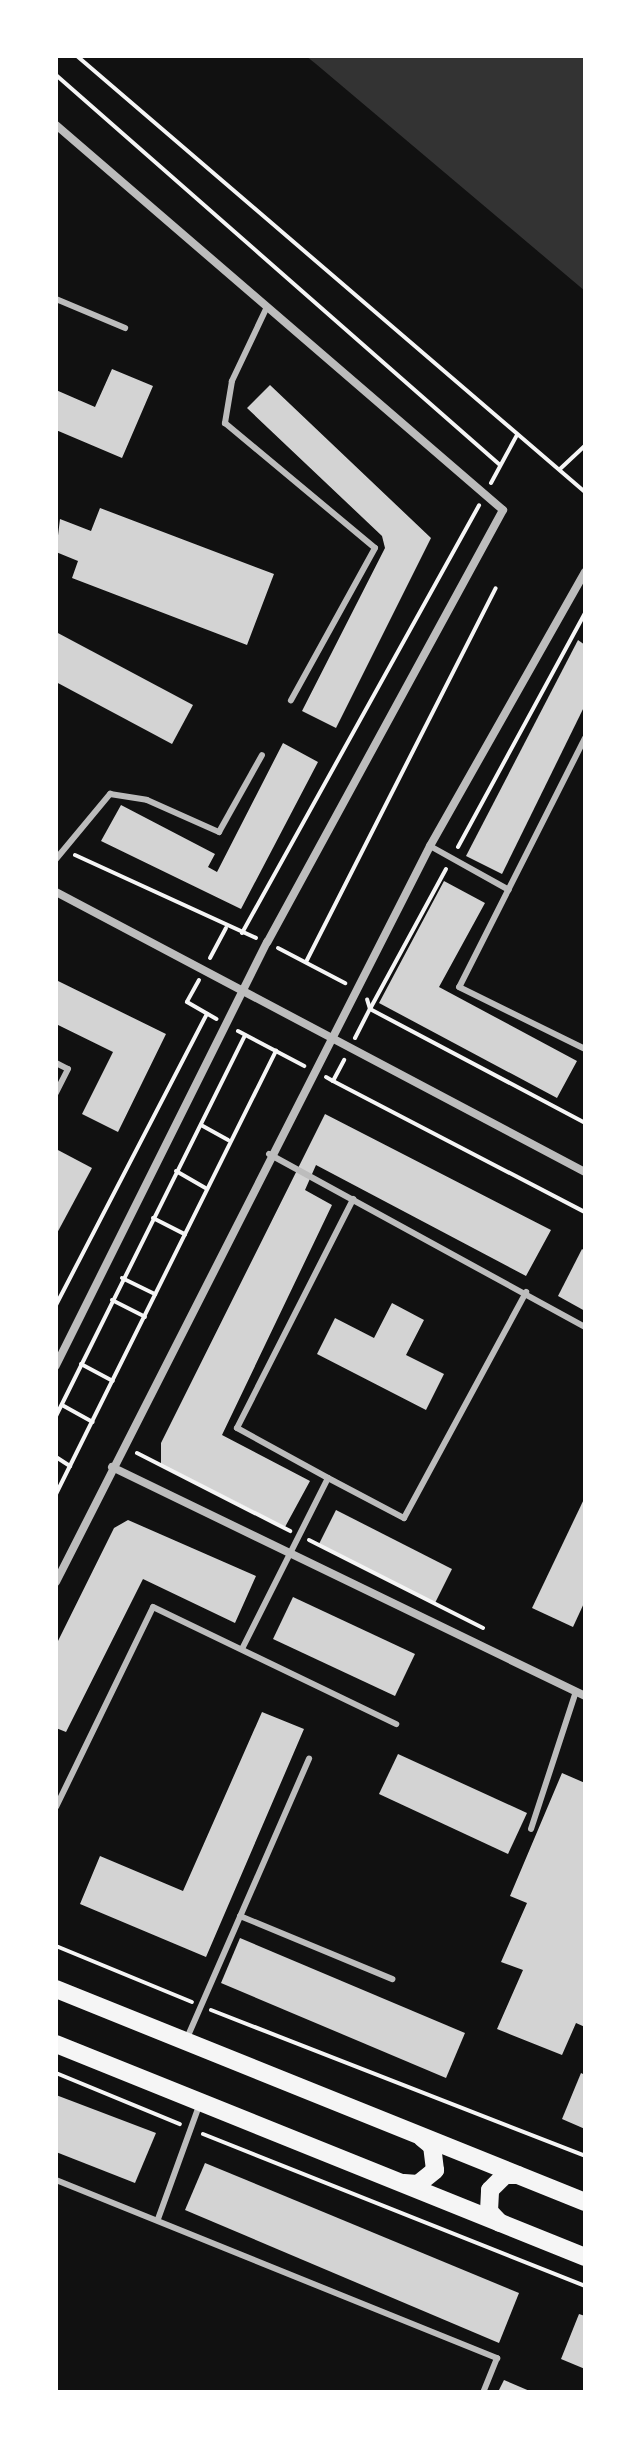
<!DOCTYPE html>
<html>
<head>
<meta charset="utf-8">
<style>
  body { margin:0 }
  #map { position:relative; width:641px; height:2448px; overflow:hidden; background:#111; font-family:"Times New Roman",serif }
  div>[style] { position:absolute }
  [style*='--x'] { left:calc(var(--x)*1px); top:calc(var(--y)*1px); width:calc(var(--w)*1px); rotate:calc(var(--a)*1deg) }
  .water>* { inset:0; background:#333 }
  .building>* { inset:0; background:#d3d3d3 }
  .path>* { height:4px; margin:-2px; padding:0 2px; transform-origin:2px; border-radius:2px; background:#f5f5f5 }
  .service>* { height:6px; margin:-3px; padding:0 3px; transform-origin:3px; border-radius:3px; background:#bcbcbc }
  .minor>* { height:8px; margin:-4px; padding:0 4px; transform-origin:4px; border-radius:4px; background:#bcbcbc }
  .primary>* { height:18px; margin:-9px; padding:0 9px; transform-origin:9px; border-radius:9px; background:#f5f5f5 }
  span { translate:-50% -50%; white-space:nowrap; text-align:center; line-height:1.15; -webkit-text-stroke:8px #fff; paint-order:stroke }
  .frame { position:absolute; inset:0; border:58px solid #fff; pointer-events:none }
</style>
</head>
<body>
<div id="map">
  <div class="water">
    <i style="clip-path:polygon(306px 56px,585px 56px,585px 291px,316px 64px)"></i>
  </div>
  <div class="building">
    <i style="clip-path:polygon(112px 369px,153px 386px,122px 458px,56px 430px,56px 390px,95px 407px)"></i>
    <i style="clip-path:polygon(270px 385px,431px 538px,336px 728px,302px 711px,385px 548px,382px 536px,247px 408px)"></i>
    <i style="clip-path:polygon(100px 508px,274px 574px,247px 645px,72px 578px,78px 561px,56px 552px,60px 519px,91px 531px)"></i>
    <i style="clip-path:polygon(56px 632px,193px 705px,172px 744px,56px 682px)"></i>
    <i style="clip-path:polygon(578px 640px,585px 645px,585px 705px,502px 874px,466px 856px)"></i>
    <i style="clip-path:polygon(283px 743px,318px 762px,241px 909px,101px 841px,121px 805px,215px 854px,208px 867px,217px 872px)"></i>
    <i style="clip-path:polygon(444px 881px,485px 903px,439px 987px,577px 1061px,557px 1098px,379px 1003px)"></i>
    <i style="clip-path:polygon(56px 980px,166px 1034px,118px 1132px,82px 1114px,113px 1052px,56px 1024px)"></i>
    <i style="clip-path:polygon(325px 1114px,551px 1230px,526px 1276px,316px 1165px,305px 1190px,332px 1205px,222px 1435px,310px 1481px,285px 1527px,161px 1464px,161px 1443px)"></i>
    <i style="clip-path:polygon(56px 1149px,92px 1168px,56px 1235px)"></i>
    <i style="clip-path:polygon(582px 1249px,585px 1251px,585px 1311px,558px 1296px)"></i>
    <i style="clip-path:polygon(392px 1303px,424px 1320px,406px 1355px,444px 1374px,426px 1410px,317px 1354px,335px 1318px,374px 1338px)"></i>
    <i style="clip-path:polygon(585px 1497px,585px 1601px,573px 1627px,532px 1608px)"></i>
    <i style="clip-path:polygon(336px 1510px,452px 1569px,435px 1603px,319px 1544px)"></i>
    <i style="clip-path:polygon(128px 1520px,256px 1576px,235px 1623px,143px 1579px,66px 1732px,56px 1728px,56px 1645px,114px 1528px)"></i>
    <i style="clip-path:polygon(293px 1597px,415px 1654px,395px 1696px,273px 1639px)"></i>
    <i style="clip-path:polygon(262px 1712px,304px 1729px,206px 1957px,80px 1904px,100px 1856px,183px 1891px)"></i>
    <i style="clip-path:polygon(398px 1754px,527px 1813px,508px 1854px,379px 1794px)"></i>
    <i style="clip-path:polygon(562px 1773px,585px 1783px,585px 2027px,576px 2023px,562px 2055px,497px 2029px,523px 1970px,501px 1962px,527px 1903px,510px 1896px)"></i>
    <i style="clip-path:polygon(240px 1938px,465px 2033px,446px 2078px,221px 1983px)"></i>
    <i style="clip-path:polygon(581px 2073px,585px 2075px,585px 2129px,562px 2119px)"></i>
    <i style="clip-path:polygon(56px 2095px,156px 2133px,135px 2183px,56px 2152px)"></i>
    <i style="clip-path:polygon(205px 2163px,519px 2293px,499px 2343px,185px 2210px)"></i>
    <i style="clip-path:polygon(579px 2314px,585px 2316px,585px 2369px,561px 2359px)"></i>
    <i style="clip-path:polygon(504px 2380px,532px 2392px,498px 2392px)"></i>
  </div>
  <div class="path">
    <i style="--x:77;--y:56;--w:669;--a:40.64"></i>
    <i style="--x:56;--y:75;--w:591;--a:41.3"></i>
    <i style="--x:560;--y:469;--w:34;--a:-43"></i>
    <i style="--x:491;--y:483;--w:55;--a:-61.6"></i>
    <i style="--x:458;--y:847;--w:266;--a:-61.5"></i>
    <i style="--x:75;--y:855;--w:199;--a:24.6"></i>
    <i style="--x:446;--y:869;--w:159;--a:118.5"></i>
    <i style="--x:370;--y:1009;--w:243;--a:27.9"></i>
    <i style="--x:242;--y:933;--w:489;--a:-61"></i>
    <i style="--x:278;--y:948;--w:76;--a:27.6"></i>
    <i style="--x:210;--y:958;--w:34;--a:-62"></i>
    <i style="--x:306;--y:962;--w:419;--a:-63.1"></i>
    <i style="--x:199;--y:980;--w:25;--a:119"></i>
    <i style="--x:187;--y:1002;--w:34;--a:30"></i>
    <i style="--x:238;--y:1031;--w:75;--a:27.9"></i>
    <i style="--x:355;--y:1038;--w:33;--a:-63"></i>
    <i style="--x:370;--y:1009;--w:10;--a:-107"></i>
    <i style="--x:326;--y:1077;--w:8;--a:30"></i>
    <i style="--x:333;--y:1081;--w:24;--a:-62"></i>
    <i style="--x:333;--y:1081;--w:284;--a:27.5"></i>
    <i style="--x:201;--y:1125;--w:31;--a:29"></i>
    <i style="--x:176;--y:1171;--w:34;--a:30"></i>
    <i style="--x:153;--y:1218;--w:36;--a:27"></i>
    <i style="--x:122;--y:1278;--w:37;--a:26"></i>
    <i style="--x:112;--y:1300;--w:37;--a:27"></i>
    <i style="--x:56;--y:1305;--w:328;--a:-62.6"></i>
    <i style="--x:81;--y:1364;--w:36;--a:28"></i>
    <i style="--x:62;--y:1405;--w:35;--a:29"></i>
    <i style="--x:56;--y:1416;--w:425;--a:-63.6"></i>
    <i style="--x:137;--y:1453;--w:172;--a:27"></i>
    <i style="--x:56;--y:1457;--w:17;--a:33"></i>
    <i style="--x:56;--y:1494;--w:495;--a:-63.6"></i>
    <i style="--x:309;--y:1540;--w:195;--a:26.8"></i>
    <i style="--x:56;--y:1946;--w:147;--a:22.4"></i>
    <i style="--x:211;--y:2010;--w:401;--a:21.3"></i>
    <i style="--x:56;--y:2073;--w:134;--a:22.4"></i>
    <i style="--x:203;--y:2134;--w:411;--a:21.7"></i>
  </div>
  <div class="service">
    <i style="--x:56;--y:299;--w:75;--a:22.8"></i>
    <i style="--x:266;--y:309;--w:80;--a:115.3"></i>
    <i style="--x:232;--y:381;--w:43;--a:99.5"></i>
    <i style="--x:225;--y:423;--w:195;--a:39.8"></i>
    <i style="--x:375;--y:548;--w:174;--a:118.9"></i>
    <i style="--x:585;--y:738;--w:279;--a:116.8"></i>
    <i style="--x:459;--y:987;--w:140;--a:26.2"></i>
    <i style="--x:430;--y:846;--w:90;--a:29.1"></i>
    <i style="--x:56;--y:859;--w:85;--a:-50.3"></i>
    <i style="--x:110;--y:794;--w:37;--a:9"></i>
    <i style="--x:147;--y:800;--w:79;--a:24"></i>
    <i style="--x:219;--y:832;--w:88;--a:-60.8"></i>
    <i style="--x:56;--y:1063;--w:13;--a:27"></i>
    <i style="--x:68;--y:1069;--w:27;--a:117"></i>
    <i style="--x:269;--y:1154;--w:360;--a:28.7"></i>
    <i style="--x:328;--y:1478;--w:86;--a:27.8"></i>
    <i style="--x:404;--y:1518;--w:257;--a:-61.6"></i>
    <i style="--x:242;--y:1649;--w:191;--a:-63.3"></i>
    <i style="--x:328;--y:1478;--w:104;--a:-151.2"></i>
    <i style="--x:237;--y:1428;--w:257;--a:-63.1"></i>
    <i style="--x:56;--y:1807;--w:222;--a:-64.1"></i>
    <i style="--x:153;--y:1607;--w:270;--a:25.7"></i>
    <i style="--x:531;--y:1829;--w:142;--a:-71.9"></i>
    <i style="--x:240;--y:1916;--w:165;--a:22.5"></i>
    <i style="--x:187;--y:2038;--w:305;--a:-66.4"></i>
    <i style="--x:56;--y:2180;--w:476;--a:22"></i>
    <i style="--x:497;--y:2358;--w:37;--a:112"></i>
    <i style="--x:158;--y:2219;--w:120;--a:-70.1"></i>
  </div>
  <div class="minor">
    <i style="--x:56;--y:125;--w:590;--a:40.74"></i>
    <i style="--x:503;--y:510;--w:492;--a:118.6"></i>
    <i style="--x:267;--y:942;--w:474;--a:116.5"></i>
    <i style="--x:56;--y:892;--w:599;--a:27.89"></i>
    <i style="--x:112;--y:1467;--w:526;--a:25.83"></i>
    <i style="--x:56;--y:1582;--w:826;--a:-63.06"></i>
    <i style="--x:430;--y:846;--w:315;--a:-60.5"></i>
  </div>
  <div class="primary">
    <i style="--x:56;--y:1989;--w:570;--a:21.93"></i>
    <i style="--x:56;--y:2044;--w:570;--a:21.93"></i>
    <i style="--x:404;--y:2183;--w:14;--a:4"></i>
    <i style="--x:418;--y:2184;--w:22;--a:-39"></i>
    <i style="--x:435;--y:2170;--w:24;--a:-97"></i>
    <i style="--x:432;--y:2146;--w:13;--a:-141"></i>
    <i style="--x:500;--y:2223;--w:16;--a:-133"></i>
    <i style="--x:489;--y:2211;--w:21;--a:-87"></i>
    <i style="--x:490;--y:2190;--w:21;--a:-45"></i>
    <i style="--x:505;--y:2175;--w:13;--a:0"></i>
  </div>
  <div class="frame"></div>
</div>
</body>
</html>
